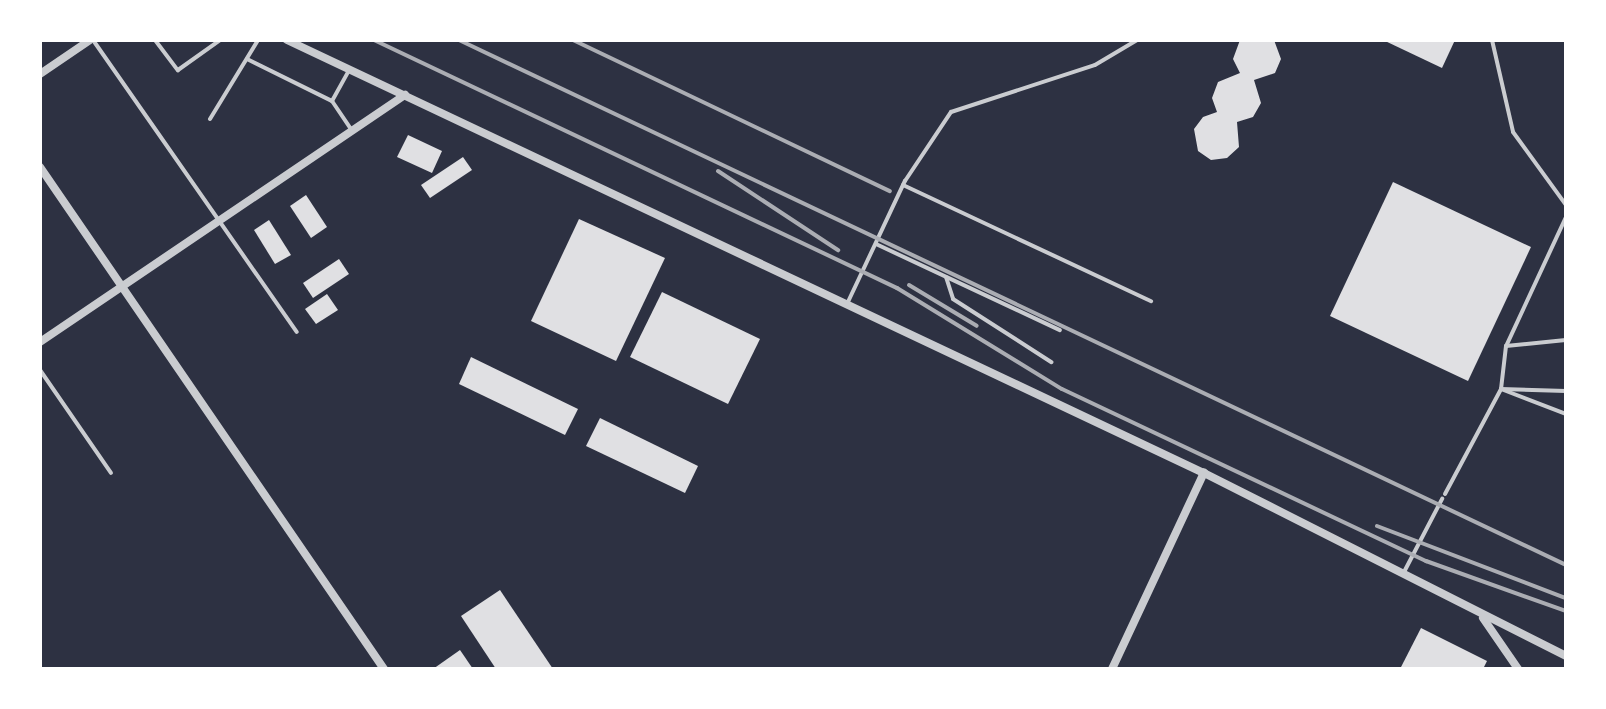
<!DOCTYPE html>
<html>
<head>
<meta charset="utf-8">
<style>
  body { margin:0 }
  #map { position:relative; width:1606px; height:709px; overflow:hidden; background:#2d3142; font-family:Arial,sans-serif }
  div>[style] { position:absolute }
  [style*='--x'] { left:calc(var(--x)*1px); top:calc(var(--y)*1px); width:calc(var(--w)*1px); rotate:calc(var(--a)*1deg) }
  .building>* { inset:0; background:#e0e0e3 }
  .service>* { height:4px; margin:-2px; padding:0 2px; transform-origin:2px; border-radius:2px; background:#caccd0 }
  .minor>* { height:8px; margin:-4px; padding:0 4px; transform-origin:4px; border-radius:4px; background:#caccd0 }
  .rail>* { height:4px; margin:-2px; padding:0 2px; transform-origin:2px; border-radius:2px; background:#abadb3 }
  span { translate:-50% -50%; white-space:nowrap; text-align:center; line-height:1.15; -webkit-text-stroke:8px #fff; paint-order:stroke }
  .frame { position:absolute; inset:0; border:42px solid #fff; pointer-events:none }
</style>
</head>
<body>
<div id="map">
  <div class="building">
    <i style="clip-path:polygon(1240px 40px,1274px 40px,1281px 59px,1275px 73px,1254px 80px,1261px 103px,1253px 117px,1237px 122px,1239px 147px,1227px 158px,1211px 160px,1198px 151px,1194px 129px,1203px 117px,1217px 112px,1212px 98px,1218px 82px,1240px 73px,1233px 59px)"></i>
    <i style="clip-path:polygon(1383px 40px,1455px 40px,1442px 68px)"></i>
    <i style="clip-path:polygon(408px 135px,442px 151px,432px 173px,397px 157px)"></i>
    <i style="clip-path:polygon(463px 157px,472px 170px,430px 198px,421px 185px)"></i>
    <i style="clip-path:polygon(1393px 182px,1531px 247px,1468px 381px,1330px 316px)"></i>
    <i style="clip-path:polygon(306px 195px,327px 227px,311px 238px,290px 206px)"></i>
    <i style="clip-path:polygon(579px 219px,665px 258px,616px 361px,531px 321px)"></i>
    <i style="clip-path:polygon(269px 220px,291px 255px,275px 264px,254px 230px)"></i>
    <i style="clip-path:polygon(339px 259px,349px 274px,313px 298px,303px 283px)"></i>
    <i style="clip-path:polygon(662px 292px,760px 339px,728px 404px,630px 357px)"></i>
    <i style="clip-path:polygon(327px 294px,338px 310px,316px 324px,305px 309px)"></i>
    <i style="clip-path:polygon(471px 357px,578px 409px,565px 435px,459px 384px)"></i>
    <i style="clip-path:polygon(600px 418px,698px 466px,685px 493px,586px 446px)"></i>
    <i style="clip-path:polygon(500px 590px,553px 669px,496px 669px,461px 616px)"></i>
    <i style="clip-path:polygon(1421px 628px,1487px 661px,1483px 669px,1400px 669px)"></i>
    <i style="clip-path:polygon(460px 650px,473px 669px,433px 669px)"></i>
  </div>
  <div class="service">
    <i style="--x:93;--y:40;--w:356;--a:55.1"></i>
    <i style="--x:155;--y:40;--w:38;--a:53"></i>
    <i style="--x:178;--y:70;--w:52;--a:-35.5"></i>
    <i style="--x:1492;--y:40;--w:94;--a:77.1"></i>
    <i style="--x:1513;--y:132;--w:90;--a:54"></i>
    <i style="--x:247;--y:59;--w:95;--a:26.3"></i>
    <i style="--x:332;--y:101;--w:35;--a:-61"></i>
    <i style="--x:332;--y:101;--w:34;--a:56"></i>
    <i style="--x:210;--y:119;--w:92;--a:-58.7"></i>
    <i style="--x:903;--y:185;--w:274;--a:25.1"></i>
    <i style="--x:1566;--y:217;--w:142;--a:114.9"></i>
    <i style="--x:1506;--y:346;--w:60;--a:-5.7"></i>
    <i style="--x:876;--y:244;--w:203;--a:25.1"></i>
    <i style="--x:946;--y:277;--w:23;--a:72"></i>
    <i style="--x:953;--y:299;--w:117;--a:32.7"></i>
    <i style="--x:847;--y:304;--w:136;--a:-64.8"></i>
    <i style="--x:905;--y:181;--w:83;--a:-56.3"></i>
    <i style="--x:951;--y:112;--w:151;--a:-18.1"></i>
    <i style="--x:1095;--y:65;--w:49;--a:-30.8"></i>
    <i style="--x:1506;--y:346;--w:43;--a:96.6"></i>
    <i style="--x:1501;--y:389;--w:70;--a:21"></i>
    <i style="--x:40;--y:370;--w:125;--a:55.4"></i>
    <i style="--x:1445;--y:494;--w:119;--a:-61.9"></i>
    <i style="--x:1501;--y:389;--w:65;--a:1.8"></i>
    <i style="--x:1403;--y:574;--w:85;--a:-62.5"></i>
  </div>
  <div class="minor">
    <i style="--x:287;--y:40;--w:1014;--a:25.28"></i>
    <i style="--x:1204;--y:473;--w:406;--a:26.8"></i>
    <i style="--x:40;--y:74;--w:60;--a:-34.2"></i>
    <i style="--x:40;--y:167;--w:609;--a:55.58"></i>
    <i style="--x:40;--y:342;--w:441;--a:-34.1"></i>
    <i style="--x:1483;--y:618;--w:62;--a:55.5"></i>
    <i style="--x:1112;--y:669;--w:217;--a:-64.9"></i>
  </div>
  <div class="rail">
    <i style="--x:374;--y:40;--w:579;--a:25.37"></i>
    <i style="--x:897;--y:288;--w:193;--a:31.5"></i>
    <i style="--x:1062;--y:389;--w:403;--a:25.3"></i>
    <i style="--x:1426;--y:561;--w:149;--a:19.7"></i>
    <i style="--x:459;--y:40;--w:1225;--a:25.37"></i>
    <i style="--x:573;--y:40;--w:351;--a:25.5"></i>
    <i style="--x:718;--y:171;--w:144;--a:33.4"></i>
    <i style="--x:909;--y:285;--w:79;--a:31.1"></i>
    <i style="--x:1377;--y:526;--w:202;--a:20.9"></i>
  </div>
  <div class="frame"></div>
</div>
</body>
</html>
